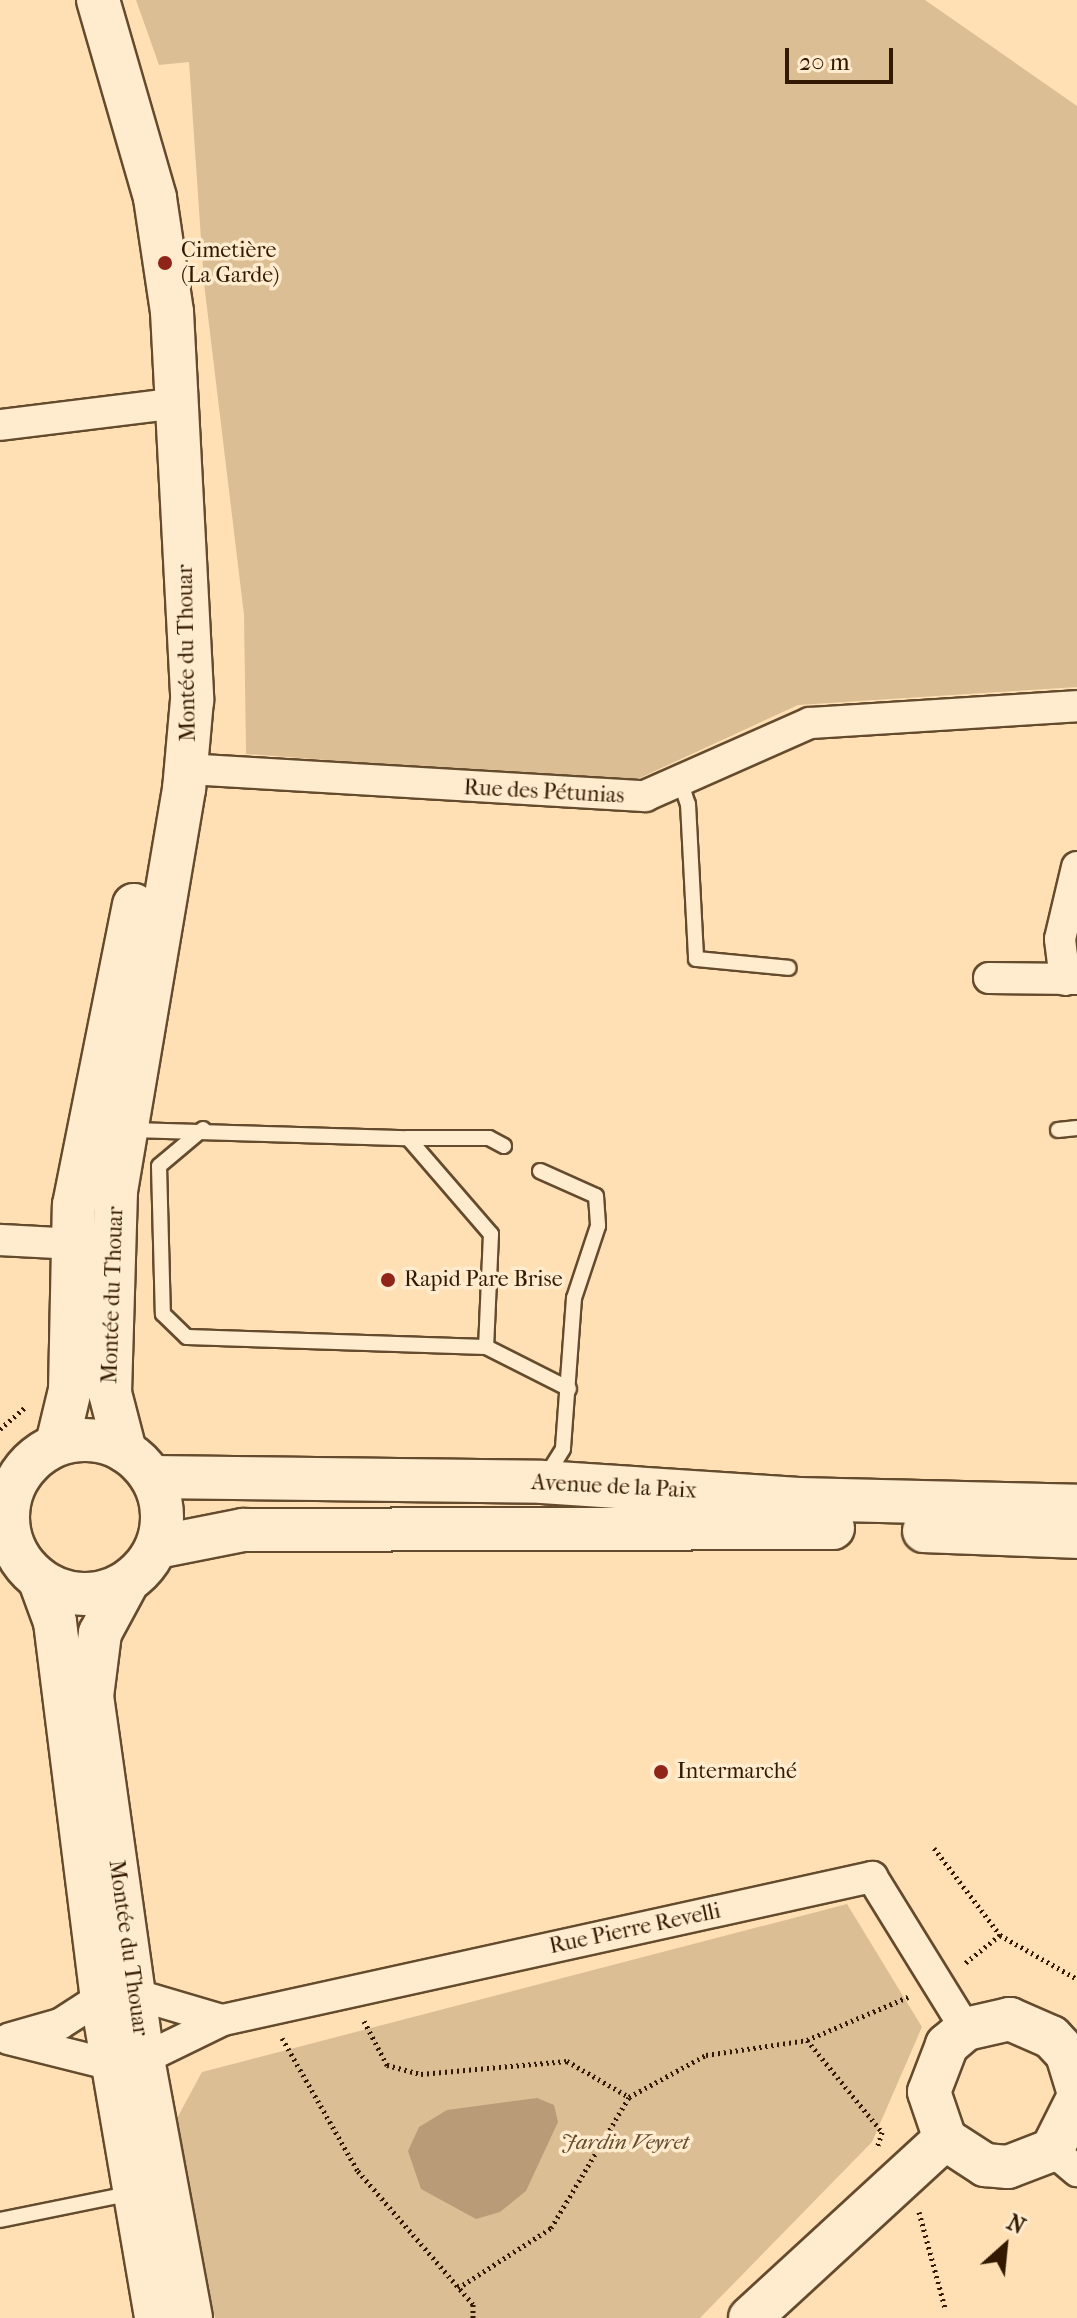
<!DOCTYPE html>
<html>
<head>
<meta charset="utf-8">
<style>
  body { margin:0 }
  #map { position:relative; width:1077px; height:2318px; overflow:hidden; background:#ffe0b4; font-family:"IM FELL French Canon",serif }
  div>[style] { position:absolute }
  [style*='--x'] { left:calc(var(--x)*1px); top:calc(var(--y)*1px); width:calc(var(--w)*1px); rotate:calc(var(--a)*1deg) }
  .green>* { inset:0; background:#dcbe95 }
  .water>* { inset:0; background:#b99c77 }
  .path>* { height:5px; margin-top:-2.5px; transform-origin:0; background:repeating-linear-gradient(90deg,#321900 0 2px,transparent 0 6px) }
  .roads { filter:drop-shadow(2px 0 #654b2d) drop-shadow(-2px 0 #654b2d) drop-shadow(0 2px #654b2d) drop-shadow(0 -2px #654b2d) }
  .lane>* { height:14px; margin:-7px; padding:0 7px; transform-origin:7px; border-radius:7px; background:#ffebce }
  .street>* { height:30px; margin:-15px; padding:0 15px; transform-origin:15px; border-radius:15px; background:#ffebce }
  .secondary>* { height:42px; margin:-21px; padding:0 21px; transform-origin:21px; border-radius:21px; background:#ffebce }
  .secondary>.ring { margin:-21px; padding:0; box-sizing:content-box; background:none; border:42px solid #ffebce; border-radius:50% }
  .dots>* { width:22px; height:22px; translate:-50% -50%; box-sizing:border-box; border:4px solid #ffebce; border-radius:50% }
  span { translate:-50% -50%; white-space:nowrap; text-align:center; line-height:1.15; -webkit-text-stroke:7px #ffebce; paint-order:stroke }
  .poi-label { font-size:22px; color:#321900 }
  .left { translate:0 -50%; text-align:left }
  .street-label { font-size:22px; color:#321900 }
  .park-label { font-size:22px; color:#654b2d; font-style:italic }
  .north { position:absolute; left:965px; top:2206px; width:80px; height:80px; -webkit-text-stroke:6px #ffebce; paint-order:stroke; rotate:27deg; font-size:22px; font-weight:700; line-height:32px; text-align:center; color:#321900 }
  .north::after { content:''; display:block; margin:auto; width:28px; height:36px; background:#321900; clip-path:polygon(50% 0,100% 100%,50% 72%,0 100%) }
  .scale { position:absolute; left:785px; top:48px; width:108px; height:36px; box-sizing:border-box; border:4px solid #321900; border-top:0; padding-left:10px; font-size:24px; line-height:28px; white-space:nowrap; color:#321900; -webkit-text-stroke:6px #ffebce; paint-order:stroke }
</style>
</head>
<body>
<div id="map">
  <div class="green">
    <i style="clip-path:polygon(136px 0,925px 0,1077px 106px,1077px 687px,798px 705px,629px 783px,246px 754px,244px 615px,204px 283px,189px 62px,159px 65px)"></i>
    <i style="clip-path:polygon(847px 1904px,922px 2027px,872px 2142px,700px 2318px,215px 2318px,169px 2133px,202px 2072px)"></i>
  </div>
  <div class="water">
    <i style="clip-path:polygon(537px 2098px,554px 2105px,558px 2122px,526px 2191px,500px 2212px,476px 2219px,421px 2189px,408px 2151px,419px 2127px,447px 2110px)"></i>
  </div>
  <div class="path">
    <i style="--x:0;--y:1429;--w:35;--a:-41"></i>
    <i style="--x:934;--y:1848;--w:109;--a:52.8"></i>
    <i style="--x:1000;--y:1935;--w:46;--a:141.1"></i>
    <i style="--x:1000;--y:1935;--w:89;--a:29.7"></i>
    <i style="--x:364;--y:2021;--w:50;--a:62.4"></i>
    <i style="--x:387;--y:2065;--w:35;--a:15"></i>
    <i style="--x:421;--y:2074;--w:147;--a:-5.1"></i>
    <i style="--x:567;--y:2061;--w:72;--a:30.1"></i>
    <i style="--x:282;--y:2038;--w:153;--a:60.3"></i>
    <i style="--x:358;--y:2171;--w:176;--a:49.2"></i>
    <i style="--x:473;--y:2304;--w:14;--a:90"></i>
    <i style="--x:807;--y:2040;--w:119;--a:50.8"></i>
    <i style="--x:882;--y:2132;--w:17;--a:107"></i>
    <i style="--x:919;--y:2212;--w:99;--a:74.8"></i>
    <i style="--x:458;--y:2288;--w:111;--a:-32.8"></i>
    <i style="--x:551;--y:2228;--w:152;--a:-59.2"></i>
    <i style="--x:629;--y:2097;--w:88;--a:-28.6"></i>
    <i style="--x:706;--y:2055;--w:102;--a:-8.4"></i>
    <i style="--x:807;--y:2040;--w:110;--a:-23.1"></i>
  </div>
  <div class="roads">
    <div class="lane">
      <i style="--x:679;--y:777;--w:28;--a:72"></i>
      <i style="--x:688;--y:804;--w:155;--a:87"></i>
      <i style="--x:696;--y:959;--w:93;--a:5.5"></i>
      <i style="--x:203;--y:1129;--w:57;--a:139.9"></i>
      <i style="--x:159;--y:1166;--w:148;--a:88.5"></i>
      <i style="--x:163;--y:1314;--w:33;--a:44"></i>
      <i style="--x:187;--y:1337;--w:299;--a:1.9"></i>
      <i style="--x:131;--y:1130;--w:277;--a:1.7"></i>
      <i style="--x:408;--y:1138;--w:127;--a:49.2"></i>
      <i style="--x:491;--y:1234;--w:113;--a:92.5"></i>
      <i style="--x:486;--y:1347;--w:93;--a:26.8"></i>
      <i style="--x:1058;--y:1130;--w:19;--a:-6"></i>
      <i style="--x:408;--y:1138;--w:81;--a:0"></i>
      <i style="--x:489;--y:1138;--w:17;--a:28"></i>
      <i style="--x:540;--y:1171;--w:61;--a:24.1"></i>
      <i style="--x:596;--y:1196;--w:30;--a:86"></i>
      <i style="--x:598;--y:1226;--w:76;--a:108.4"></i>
      <i style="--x:574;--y:1298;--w:151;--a:94.2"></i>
      <i style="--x:563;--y:1449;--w:31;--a:122"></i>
      <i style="--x:0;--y:2220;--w:136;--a:-11.5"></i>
    </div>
    <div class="street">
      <i style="--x:0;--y:425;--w:180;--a:-7"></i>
      <i style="--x:187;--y:769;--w:459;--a:3.4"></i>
      <i style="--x:645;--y:796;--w:180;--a:-23.9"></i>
      <i style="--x:810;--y:723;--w:268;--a:-3.6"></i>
      <i style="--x:989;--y:978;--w:88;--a:0.7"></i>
      <i style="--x:1065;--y:980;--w:41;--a:-97"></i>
      <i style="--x:1060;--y:939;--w:74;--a:-76.7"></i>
      <i style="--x:0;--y:1240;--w:94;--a:3"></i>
      <i style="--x:11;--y:2038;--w:51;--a:-15.9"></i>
      <i style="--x:60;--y:2024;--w:50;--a:-32.7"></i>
      <i style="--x:102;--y:1997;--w:32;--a:-5"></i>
      <i style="--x:134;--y:1994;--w:91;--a:16.6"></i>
      <i style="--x:8;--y:2039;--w:107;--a:14"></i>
      <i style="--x:112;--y:2065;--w:32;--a:-11"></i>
      <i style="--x:143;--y:2059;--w:89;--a:-26"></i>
      <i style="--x:223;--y:2020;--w:665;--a:-12.43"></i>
      <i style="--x:872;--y:1877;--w:179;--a:58.3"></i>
      <i style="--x:1052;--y:2150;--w:33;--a:40"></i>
    </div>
    <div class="secondary">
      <i style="--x:98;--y:0;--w:206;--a:73.9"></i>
      <i style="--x:155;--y:198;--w:115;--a:81.5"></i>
      <i style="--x:172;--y:312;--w:389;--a:87"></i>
      <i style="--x:192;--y:700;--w:89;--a:95.1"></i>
      <i style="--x:184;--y:789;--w:408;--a:99.6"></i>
      <i style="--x:116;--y:1191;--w:202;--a:91.7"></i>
      <i style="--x:110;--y:1393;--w:60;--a:75.5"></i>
      <i class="ring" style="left:8px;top:1440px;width:112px;height:112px"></i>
      <i style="--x:57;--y:1444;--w:56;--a:-76.5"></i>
      <i style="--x:70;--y:1390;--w:185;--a:-88.8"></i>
      <i style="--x:74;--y:1205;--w:306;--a:-78.7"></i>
      <i style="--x:152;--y:1477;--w:390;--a:0.7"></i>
      <i style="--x:542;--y:1482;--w:257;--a:3.8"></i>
      <i style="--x:798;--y:1499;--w:279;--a:1.4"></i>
      <i style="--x:924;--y:1531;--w:153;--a:2.2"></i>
      <i style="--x:157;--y:1547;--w:88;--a:-11.2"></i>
      <i style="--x:243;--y:1530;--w:590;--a:-0.19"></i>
      <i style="--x:40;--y:1581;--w:44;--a:69.9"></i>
      <i style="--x:55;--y:1622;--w:382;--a:82.9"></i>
      <i style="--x:102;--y:2001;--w:322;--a:80.3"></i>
      <i style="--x:127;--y:1583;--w:57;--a:118.4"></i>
      <i style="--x:100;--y:1633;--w:64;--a:97.2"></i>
      <i style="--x:92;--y:1696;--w:367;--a:82"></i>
      <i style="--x:143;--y:2059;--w:263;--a:79.5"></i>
      <i style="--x:1077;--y:2087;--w:34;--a:-107"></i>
      <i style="--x:1067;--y:2054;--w:23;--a:-133"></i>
      <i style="--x:1051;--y:2037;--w:45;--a:-156.3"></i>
      <i style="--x:1010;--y:2019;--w:45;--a:167.2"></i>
      <i style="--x:966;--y:2029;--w:25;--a:140"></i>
      <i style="--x:947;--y:2045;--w:50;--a:111"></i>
      <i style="--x:929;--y:2092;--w:50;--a:71.2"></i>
      <i style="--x:945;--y:2139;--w:48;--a:33"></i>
      <i style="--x:985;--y:2165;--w:23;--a:5"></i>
      <i style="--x:1008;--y:2167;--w:47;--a:-21.1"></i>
      <i style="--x:1052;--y:2150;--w:56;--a:-63.4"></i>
      <i style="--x:750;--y:2318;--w:265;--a:-42.6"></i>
    </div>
  </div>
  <div class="dots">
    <i style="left:165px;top:263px;background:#8f2418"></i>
    <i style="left:388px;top:1280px;background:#8f2418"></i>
    <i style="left:661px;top:1772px;background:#8f2418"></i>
  </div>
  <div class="poi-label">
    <span class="left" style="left:181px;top:263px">Cimetière<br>(La Garde)</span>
    <span class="left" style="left:404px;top:1280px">Rapid Pare Brise</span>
    <span class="left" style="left:677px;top:1772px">Intermarché</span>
  </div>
  <div class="street-label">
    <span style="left:187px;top:653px;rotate:-91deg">Montée du Thouar</span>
    <span style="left:544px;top:792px;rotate:3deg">Rue des Pétunias</span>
    <span style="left:113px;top:1295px;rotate:-88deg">Montée du Thouar</span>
    <span style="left:614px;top:1487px;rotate:3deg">Avenue de la Paix</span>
    <span style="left:635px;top:1929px;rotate:-12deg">Rue Pierre Revelli</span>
    <span style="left:128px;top:1948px;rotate:82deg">Montée du Thouar</span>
  </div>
  <div class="park-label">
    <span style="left:625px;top:2143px">Jardin Veyret</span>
  </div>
  <div class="north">N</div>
  <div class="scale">20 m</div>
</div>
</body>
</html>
